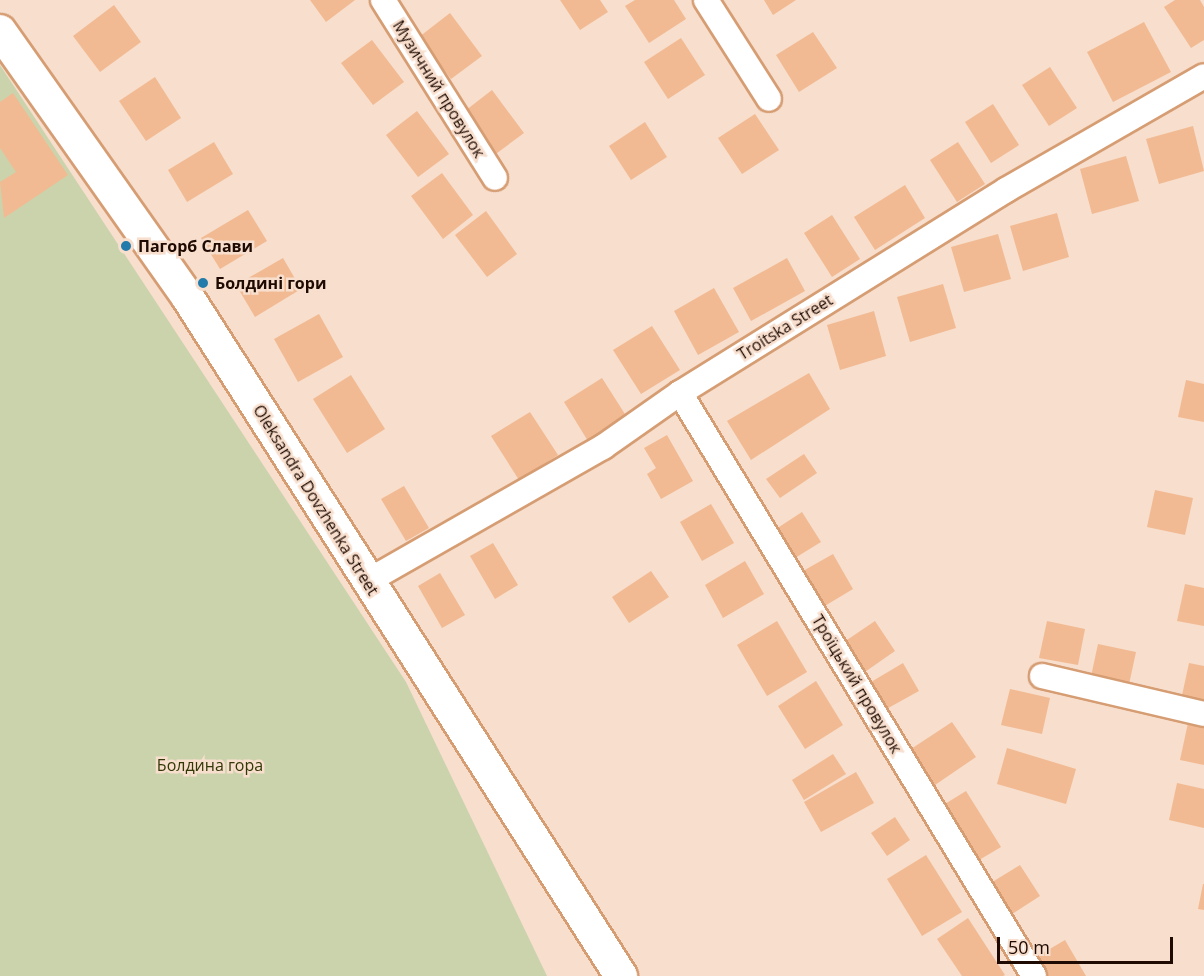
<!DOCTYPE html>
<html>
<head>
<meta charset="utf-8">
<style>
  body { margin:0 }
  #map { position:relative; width:1204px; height:976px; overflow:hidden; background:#f7decd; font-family:"Open Sans",sans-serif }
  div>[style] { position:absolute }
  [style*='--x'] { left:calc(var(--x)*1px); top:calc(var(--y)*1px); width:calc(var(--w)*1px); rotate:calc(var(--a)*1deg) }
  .green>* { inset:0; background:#cbd3ac }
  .building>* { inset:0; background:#f2ba92 }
  .roads { filter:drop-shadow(2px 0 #d69d73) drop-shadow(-2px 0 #d69d73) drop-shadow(0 2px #d69d73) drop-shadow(0 -2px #d69d73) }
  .minor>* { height:24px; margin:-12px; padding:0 12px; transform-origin:12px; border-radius:12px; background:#fff }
  .major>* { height:32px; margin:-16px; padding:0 16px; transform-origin:16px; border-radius:16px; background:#fff }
  .dots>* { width:16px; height:16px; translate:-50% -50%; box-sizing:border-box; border:3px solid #f7decd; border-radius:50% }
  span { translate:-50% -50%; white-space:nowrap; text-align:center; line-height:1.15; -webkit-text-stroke:5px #f7decd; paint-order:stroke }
  .street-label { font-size:16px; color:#1e0a00 }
  .poi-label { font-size:16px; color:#1e0a00; font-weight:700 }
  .left { translate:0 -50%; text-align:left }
  .park-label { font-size:16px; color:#313806 }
  .scale { position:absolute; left:997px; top:937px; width:176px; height:27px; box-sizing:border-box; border:3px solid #1e0a00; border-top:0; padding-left:8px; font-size:18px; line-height:21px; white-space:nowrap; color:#1e0a00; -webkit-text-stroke:4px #f7decd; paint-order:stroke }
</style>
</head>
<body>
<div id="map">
  <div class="green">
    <i style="clip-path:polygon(0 65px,406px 682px,547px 976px,0 976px)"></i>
  </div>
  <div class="building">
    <i style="clip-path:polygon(310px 0,355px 0,326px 22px)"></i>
    <i style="clip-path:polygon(560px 0,600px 0,608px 12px,580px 30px)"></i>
    <i style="clip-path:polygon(635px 0,674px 0,686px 19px,649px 43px,625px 6px)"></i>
    <i style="clip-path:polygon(764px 0,796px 0,773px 15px)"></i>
    <i style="clip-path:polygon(1175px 0,1200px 0,1204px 7px,1204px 40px,1191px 48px,1164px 7px)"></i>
    <i style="clip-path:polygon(114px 5px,141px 42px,100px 72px,73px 36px)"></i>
    <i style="clip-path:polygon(450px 13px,482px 56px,451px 79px,419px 37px)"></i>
    <i style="clip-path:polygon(1144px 22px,1171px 72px,1113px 102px,1087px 52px)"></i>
    <i style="clip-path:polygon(813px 32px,837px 68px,799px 92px,776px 55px)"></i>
    <i style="clip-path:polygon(681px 38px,705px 75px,668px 99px,644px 62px)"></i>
    <i style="clip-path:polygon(372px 40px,404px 82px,373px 105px,341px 63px)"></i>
    <i style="clip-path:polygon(1050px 67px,1077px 108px,1049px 126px,1022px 85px)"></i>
    <i style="clip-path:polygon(155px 77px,181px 118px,146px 141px,119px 101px)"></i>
    <i style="clip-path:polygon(492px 90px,524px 133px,493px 156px,461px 114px)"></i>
    <i style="clip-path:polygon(13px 93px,68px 175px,4px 218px,0 182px,16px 172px,0 148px,0 102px)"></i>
    <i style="clip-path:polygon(993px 104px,1019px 145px,991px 163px,965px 122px)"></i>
    <i style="clip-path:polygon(417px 111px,449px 154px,418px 177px,386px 135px)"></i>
    <i style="clip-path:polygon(755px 114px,779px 150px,742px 174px,718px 138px)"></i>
    <i style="clip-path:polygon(645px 122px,667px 157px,631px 180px,609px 146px)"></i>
    <i style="clip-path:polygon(1193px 126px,1204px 171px,1159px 184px,1146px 139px)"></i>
    <i style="clip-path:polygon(214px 142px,233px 174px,187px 202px,168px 170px)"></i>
    <i style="clip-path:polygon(958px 142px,985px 184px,957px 202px,930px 160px)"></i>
    <i style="clip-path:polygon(1126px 156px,1139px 201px,1092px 214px,1080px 169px)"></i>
    <i style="clip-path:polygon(442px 173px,473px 215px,443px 239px,411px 196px)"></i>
    <i style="clip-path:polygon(905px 185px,925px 218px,875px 250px,854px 217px)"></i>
    <i style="clip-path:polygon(248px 210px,267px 241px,220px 269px,201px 238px)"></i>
    <i style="clip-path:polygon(486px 211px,517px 254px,487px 277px,455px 235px)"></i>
    <i style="clip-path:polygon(1057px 213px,1069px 257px,1023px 271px,1010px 226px)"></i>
    <i style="clip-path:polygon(832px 215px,860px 259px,832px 277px,804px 233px)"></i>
    <i style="clip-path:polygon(998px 234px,1011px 279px,964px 292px,951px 247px)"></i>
    <i style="clip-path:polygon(283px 258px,301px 289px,255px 317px,236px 285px)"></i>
    <i style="clip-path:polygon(787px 258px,805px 291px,751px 321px,733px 288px)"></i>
    <i style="clip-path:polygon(943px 284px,956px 328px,910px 342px,897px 297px)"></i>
    <i style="clip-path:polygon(714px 288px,739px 332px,698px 355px,674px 311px)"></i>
    <i style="clip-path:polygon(874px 311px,886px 356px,840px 370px,827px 325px)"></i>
    <i style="clip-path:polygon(319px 314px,343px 357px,298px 382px,274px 339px)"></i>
    <i style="clip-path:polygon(652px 326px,680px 370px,641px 394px,613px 350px)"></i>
    <i style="clip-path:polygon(809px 373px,830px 409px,751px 460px,727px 421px)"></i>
    <i style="clip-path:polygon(351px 375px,385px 429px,347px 453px,313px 399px)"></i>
    <i style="clip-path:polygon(602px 378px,630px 422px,591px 446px,564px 402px)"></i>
    <i style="clip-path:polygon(1186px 380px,1204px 384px,1204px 422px,1178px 417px)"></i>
    <i style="clip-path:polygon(530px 412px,558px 455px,519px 480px,491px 436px)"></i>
    <i style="clip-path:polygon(667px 435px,693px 481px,661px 499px,647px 474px,656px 468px,644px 448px)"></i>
    <i style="clip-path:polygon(804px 454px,817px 473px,780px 498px,766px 479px)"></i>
    <i style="clip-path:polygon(404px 486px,429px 528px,406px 541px,381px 499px)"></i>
    <i style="clip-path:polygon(1155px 490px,1193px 498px,1185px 535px,1147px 527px)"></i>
    <i style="clip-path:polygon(711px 504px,734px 543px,702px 561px,680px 522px)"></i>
    <i style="clip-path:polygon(802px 512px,821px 542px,795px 558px,776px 529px)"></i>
    <i style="clip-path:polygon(493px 543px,518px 585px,495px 599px,470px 556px)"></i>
    <i style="clip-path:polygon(833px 554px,853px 589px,823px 607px,803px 571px)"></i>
    <i style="clip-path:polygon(745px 561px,764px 594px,723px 618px,705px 585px)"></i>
    <i style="clip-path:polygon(651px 571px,669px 597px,629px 623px,612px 597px)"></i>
    <i style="clip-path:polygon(440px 573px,465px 615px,442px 628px,418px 586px)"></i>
    <i style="clip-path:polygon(1185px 584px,1204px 588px,1204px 626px,1177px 621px)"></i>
    <i style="clip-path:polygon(777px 621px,807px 672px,767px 696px,737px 645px)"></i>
    <i style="clip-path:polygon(875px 621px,895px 651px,862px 674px,841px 644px)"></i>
    <i style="clip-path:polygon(1047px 621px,1085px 629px,1078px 665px,1039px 658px)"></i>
    <i style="clip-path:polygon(1098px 644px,1136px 652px,1128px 689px,1090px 681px)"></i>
    <i style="clip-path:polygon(903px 663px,919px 691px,881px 712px,866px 685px)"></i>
    <i style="clip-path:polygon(1189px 663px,1204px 666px,1204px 705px,1181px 700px)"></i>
    <i style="clip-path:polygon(816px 681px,843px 725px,805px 749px,778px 706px)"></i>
    <i style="clip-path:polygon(1010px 689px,1050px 698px,1042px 734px,1001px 725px)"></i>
    <i style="clip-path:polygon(952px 722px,976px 757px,935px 785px,911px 749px)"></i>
    <i style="clip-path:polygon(1188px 723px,1204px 726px,1204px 765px,1180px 760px)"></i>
    <i style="clip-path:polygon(1007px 748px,1076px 769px,1066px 804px,997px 784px)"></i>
    <i style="clip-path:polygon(833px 754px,846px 774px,804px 800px,792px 780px)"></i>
    <i style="clip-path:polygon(856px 772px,874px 803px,821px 832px,804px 802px)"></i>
    <i style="clip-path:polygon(1177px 783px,1204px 789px,1204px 828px,1169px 820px)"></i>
    <i style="clip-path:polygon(966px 791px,1001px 847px,974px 863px,940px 807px)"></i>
    <i style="clip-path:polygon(895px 817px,910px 840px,887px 856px,871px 833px)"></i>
    <i style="clip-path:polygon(926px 855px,962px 912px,922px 936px,887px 879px)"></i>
    <i style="clip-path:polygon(1020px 865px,1040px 896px,1009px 916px,989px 884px)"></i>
    <i style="clip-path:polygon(1203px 884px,1204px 884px,1204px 910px,1198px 909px)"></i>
    <i style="clip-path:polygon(968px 918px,1005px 975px,1003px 976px,962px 976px,937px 939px)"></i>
    <i style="clip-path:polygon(1065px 940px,1086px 976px,1046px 976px,1036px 957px)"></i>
  </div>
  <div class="roads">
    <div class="minor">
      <i style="--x:383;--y:0;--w:210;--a:57.8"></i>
      <i style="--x:706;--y:0;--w:117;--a:57.5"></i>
      <i style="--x:680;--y:393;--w:682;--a:58.73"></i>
      <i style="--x:368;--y:581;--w:271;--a:-29.7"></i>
      <i style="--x:603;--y:447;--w:94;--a:-35"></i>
      <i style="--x:680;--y:393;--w:384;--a:-31.9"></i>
      <i style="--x:1006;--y:190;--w:228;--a:-29.9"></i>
      <i style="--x:1042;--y:676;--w:166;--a:13.2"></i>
    </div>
    <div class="major">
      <i style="--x:0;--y:31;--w:324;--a:54.8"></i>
      <i style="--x:187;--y:296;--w:807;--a:57.45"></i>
    </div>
  </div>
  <div class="dots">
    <i style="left:126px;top:246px;background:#227baa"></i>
    <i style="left:203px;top:283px;background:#227baa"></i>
  </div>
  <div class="street-label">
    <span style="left:439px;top:89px;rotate:58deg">Музичний провулок</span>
    <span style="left:785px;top:327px;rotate:-32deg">Troitska Street</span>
    <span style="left:316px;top:500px;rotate:58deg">Oleksandra Dovzhenka Street</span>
    <span style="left:857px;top:684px;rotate:59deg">Троїцький провулок</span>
  </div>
  <div class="poi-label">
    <span class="left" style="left:138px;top:246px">Пагорб Слави</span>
    <span class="left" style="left:215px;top:283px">Болдині гори</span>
  </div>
  <div class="park-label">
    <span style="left:210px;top:765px">Болдина гора</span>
  </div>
  <div class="scale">50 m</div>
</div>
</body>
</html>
